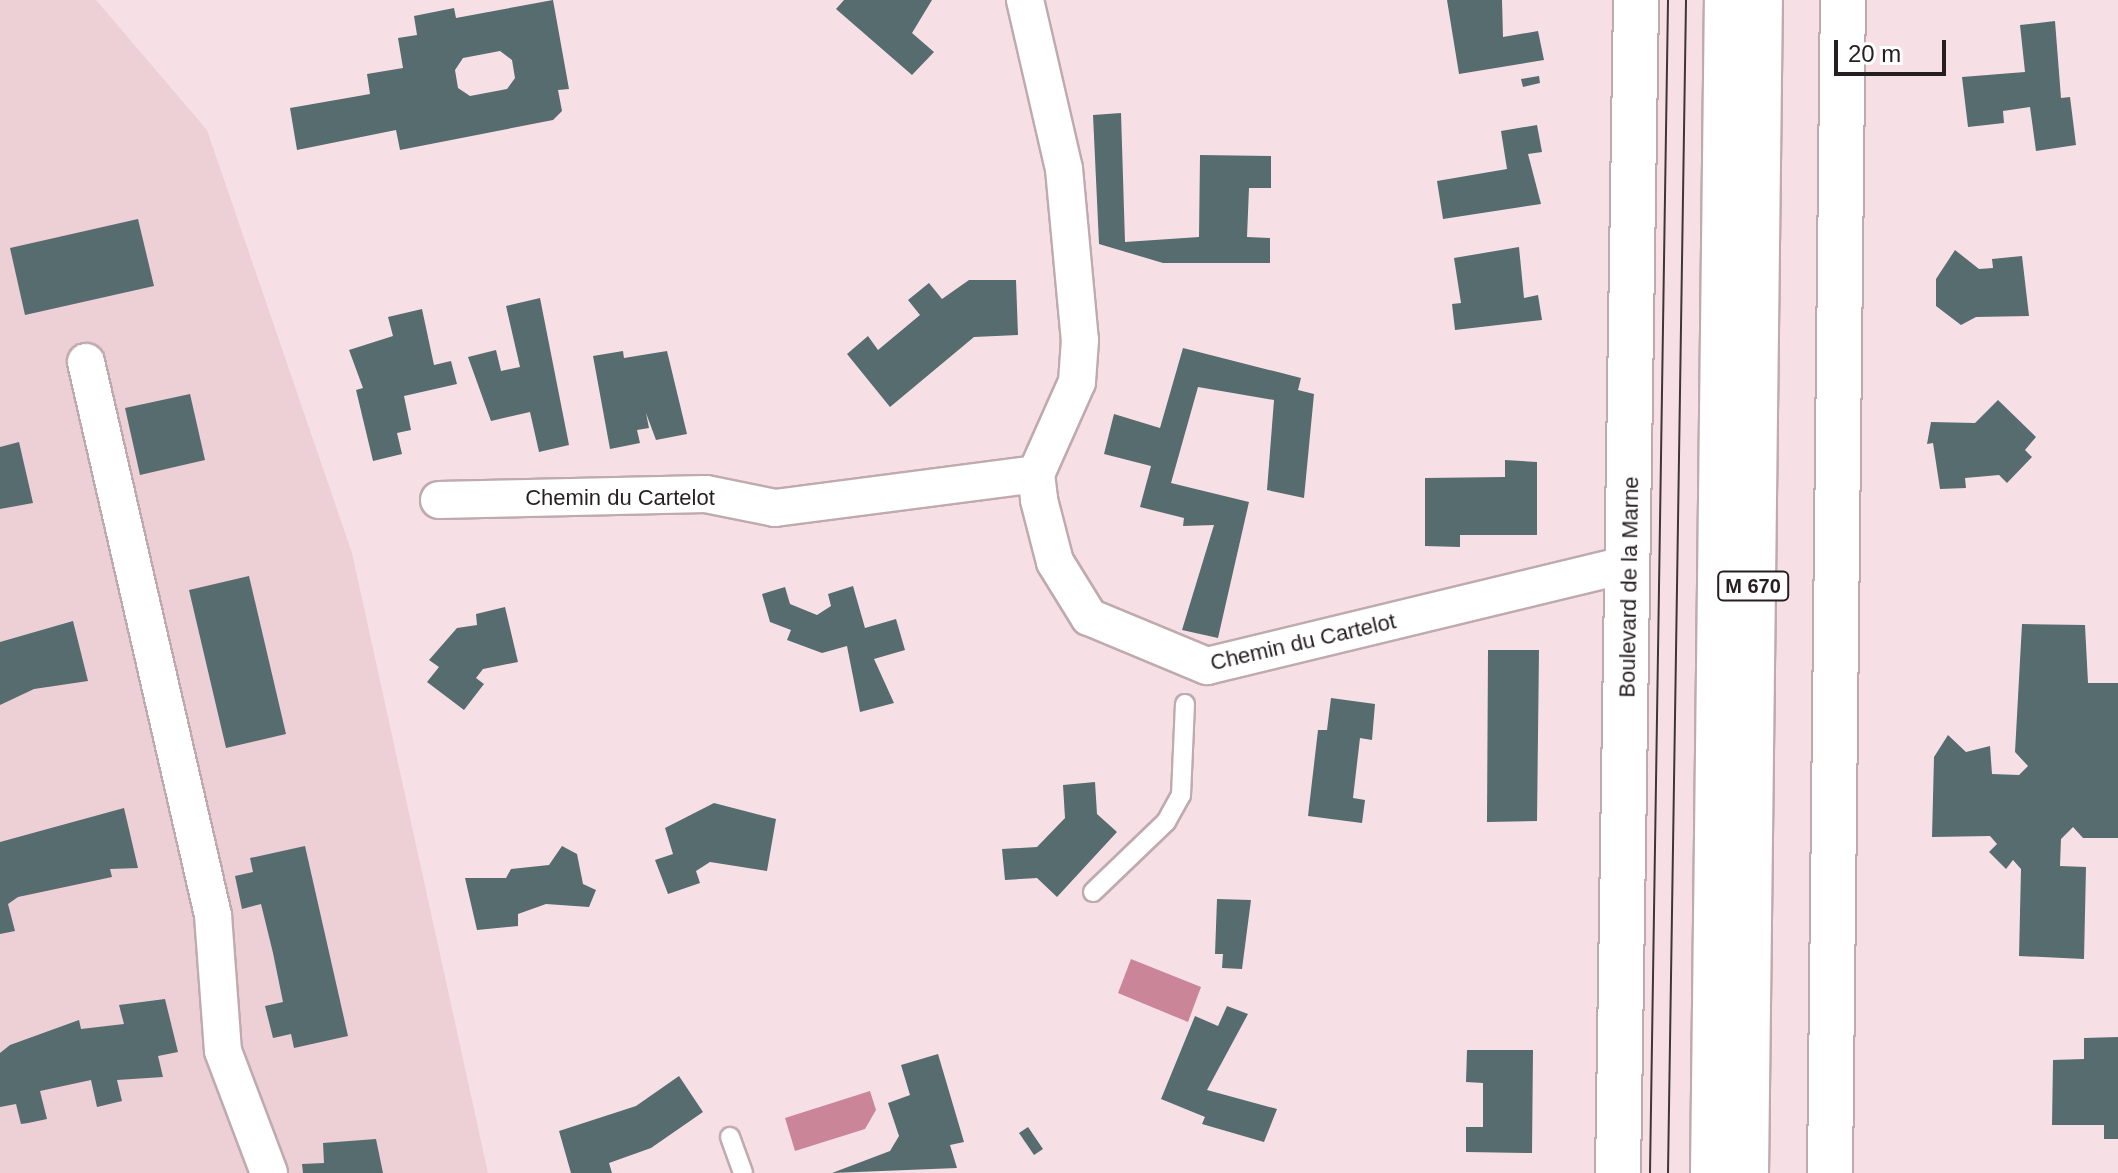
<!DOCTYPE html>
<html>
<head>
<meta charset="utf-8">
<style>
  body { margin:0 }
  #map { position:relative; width:2118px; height:1173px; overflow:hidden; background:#f7e0e5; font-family:Arial,sans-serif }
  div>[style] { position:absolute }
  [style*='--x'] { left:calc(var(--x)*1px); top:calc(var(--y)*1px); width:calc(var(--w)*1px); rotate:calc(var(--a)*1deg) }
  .built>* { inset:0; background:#edcfd6 }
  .water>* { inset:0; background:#ca8698 }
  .building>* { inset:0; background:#566c6e }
  .roads { filter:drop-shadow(2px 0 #bfaaaf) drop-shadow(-2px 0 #bfaaaf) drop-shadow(0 2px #bfaaaf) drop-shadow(0 -2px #bfaaaf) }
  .lane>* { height:18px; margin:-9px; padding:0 9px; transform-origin:9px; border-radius:9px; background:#fff }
  .street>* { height:36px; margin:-18px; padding:0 18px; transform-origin:18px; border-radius:18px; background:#fff }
  .secondary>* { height:44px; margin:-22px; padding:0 22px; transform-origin:22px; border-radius:22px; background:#fff }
  .primary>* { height:44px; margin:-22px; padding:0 22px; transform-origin:22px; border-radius:22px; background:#fff }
  .tram>* { height:2px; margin:-1px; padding:0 1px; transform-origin:1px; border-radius:1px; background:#3e3537 }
  span { translate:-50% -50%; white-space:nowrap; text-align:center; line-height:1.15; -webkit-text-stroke:8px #fff; paint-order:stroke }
  .shield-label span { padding:2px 6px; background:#fff; border:2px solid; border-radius:6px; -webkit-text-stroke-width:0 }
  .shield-label { font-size:20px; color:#261e20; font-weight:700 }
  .street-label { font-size:22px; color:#261e20 }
  .scale { position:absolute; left:1834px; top:40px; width:112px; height:36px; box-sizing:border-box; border:4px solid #261e20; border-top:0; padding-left:10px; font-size:24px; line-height:28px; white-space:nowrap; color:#261e20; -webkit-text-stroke:6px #fff; paint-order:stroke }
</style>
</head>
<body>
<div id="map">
  <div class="built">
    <i style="clip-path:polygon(0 0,96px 0,207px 130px,352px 553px,488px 1173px,0 1173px)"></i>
  </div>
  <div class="water">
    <i style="clip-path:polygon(1131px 959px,1201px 987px,1188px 1022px,1118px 993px)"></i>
    <i style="clip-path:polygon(870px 1091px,876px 1110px,865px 1129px,795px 1151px,785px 1118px)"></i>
  </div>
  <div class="building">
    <i style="clip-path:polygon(evenodd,553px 0,569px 89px,558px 90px,562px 111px,553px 120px,400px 150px,396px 130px,297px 150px,290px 108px,370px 94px,367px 74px,403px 68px,398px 38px,417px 35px,414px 16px,454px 8px,456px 18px,553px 0,500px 51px,512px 60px,515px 78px,507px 89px,470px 96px,458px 88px,455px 70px,463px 58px,500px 51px)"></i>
    <i style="clip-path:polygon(844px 0,932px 0,912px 33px,934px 52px,912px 75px,836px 9px)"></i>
    <i style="clip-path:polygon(1447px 0,1502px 0,1503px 37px,1538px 31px,1544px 60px,1459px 74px)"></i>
    <i style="clip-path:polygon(2055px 21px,2061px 98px,2070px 97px,2076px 145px,2036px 151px,2030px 107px,2003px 111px,2004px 123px,1968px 127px,1962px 77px,2025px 72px,2020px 25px)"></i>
    <i style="clip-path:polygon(1539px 76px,1540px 83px,1523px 87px,1521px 79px)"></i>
    <i style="clip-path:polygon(1121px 113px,1125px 242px,1199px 237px,1200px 155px,1271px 156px,1271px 188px,1249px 188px,1247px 237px,1270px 238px,1270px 263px,1163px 263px,1099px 244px,1093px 115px)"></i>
    <i style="clip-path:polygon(1537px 125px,1542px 152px,1528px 154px,1541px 204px,1443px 219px,1437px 181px,1507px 169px,1501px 131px)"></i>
    <i style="clip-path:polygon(138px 219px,154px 286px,25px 315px,10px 248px)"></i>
    <i style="clip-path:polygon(1519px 247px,1524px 298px,1538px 295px,1542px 320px,1455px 330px,1452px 304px,1461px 303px,1454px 258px)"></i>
    <i style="clip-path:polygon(1955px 250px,1979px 269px,1993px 268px,1992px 259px,2022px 256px,2029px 316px,1976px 317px,1961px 325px,1936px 306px,1936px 279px)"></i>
    <i style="clip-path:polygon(969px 280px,1016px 280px,1018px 335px,974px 337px,890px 407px,847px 354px,868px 336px,878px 350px,920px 315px,908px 300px,929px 283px,942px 299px)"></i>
    <i style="clip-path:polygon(540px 298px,569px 445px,539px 452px,530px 412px,491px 421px,468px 357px,496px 350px,501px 371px,520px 367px,506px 306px)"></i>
    <i style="clip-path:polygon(422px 309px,434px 365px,451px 361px,457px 384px,404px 396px,411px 430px,397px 433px,402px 454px,373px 461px,356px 390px,363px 388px,349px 350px,393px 336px,388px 317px)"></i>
    <i style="clip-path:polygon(1183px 348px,1301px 378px,1298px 390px,1314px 394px,1304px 498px,1267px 490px,1274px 400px,1198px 387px,1171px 483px,1249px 502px,1218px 638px,1182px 630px,1214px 525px,1183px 526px,1184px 518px,1140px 507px,1151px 466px,1104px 454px,1114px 414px,1160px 428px)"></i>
    <i style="clip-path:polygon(623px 351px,624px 358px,667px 351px,687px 434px,656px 440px,646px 413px,649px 428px,637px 430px,640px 443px,610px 449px,593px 356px)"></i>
    <i style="clip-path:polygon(190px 394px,205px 460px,140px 475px,125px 408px)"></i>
    <i style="clip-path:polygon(1998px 400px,2036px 437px,2025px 450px,2032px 457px,2007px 483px,1999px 475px,1965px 478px,1966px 488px,1940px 489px,1933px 443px,1927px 444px,1931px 422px,1975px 423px)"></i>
    <i style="clip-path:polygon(19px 442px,33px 503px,0 509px,0 447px)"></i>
    <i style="clip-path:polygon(1505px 460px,1537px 462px,1537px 535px,1460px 535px,1460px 547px,1425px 546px,1425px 478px,1505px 477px)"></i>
    <i style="clip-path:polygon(249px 576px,286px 734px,226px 748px,189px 590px)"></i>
    <i style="clip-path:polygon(853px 586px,865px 628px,896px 619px,905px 650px,874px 659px,894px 703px,860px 712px,847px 646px,822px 653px,787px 640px,791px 630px,770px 622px,762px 594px,785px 587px,790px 604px,817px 615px,831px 606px,828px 594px)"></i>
    <i style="clip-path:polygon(505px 607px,518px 662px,483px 669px,476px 678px,484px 684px,464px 710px,427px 682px,439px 667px,429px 660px,457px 628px,477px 625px,476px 614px)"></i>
    <i style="clip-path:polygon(73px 621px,88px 681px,34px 689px,0 705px,0 642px)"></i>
    <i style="clip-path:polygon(2022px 624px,2085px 625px,2088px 683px,2118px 683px,2118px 838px,2083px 838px,2073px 827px,2061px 839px,2060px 866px,2086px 867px,2084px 959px,2019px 956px,2021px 869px,2013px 860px,2006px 869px,1989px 852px,1997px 844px,1990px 836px,1932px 837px,1934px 757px,1948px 735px,1966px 752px,1990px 746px,1992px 774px,2019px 775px,2028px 766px,2015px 752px)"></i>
    <i style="clip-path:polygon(1488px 650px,1539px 650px,1537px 821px,1487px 822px)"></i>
    <i style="clip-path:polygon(1331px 698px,1375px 704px,1372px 740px,1360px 738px,1353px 798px,1365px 800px,1362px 823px,1308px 816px,1318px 730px,1327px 730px)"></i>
    <i style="clip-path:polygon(1095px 782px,1097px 814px,1117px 832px,1057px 897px,1037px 878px,1005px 880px,1002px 849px,1037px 847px,1065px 818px,1063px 785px)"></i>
    <i style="clip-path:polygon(714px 803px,776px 819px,767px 871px,710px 862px,696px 871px,700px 883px,668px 894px,655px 860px,673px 854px,665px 828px)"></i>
    <i style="clip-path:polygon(124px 808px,138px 868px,110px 869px,112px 877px,18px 897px,8px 904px,15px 931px,0 934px,0 842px)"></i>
    <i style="clip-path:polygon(305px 846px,348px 1036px,294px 1048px,291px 1034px,273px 1038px,265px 1006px,283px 1002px,273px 953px,261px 904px,242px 909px,235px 876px,253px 872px,250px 858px)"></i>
    <i style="clip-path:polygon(562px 846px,577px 854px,583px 884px,596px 890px,589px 907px,546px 904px,518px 914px,518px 926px,477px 930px,465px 878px,506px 878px,511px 869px,549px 865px)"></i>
    <i style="clip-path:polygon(1217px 899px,1251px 900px,1242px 969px,1222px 968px,1223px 954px,1215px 954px)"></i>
    <i style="clip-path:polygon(165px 999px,178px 1052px,158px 1056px,163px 1077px,117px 1080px,122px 1101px,97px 1107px,91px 1080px,40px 1091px,47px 1119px,28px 1123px,21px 1124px,16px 1104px,0 1107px,0 1053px,10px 1045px,79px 1020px,81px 1029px,124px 1024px,119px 1005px)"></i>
    <i style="clip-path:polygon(1227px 1006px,1248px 1014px,1207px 1090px,1277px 1109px,1264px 1142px,1202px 1124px,1205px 1117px,1161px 1099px,1195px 1016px,1218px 1026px)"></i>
    <i style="clip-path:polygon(2118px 1037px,2118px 1139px,2104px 1139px,2104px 1125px,2052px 1125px,2053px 1060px,2084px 1059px,2084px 1038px)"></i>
    <i style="clip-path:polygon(1467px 1050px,1533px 1050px,1532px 1153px,1466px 1152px,1466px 1127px,1483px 1127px,1483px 1083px,1466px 1082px)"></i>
    <i style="clip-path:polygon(938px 1054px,964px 1142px,950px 1145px,957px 1168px,832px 1173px,890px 1151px,899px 1136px,888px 1103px,910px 1095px,901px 1065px)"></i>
    <i style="clip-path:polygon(679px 1076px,703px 1112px,651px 1148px,609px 1163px,612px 1173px,571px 1173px,559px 1131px,636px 1106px)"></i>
    <i style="clip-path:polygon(1028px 1127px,1043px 1149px,1034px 1155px,1019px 1133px)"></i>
    <i style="clip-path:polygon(376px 1139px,383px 1173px,303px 1173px,302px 1164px,324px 1163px,323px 1143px)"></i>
  </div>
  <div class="roads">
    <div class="lane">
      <i style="--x:1093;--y:892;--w:101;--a:-43.8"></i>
      <i style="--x:1166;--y:822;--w:31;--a:-61"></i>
      <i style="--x:1181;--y:795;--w:91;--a:-87.5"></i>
      <i style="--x:730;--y:1137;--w:38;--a:70"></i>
    </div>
    <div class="street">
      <i style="--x:1025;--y:0;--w:173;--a:77"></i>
      <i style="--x:1064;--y:169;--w:172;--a:84.7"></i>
      <i style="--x:1080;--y:340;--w:42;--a:94.1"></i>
      <i style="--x:1077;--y:382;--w:101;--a:114"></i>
      <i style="--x:1036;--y:474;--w:26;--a:83"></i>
      <i style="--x:1039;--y:500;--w:64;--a:75.5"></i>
      <i style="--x:1055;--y:562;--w:65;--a:58.3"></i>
      <i style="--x:1089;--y:617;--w:128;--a:22.6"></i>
      <i style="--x:1207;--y:666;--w:434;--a:-13.6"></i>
      <i style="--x:86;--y:362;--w:567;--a:77.07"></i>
      <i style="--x:213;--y:915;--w:136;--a:85.8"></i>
      <i style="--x:223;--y:1051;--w:130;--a:69.3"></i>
      <i style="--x:439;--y:500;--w:267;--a:-1.3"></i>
      <i style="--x:706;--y:494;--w:70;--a:11.5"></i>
      <i style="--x:775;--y:508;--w:263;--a:-7.4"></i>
    </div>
    <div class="secondary">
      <i style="--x:1618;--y:1173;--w:1173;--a:-89.12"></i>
      <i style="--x:1830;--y:1173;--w:1173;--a:-89.37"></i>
    </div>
    <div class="primary">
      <i style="--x:1713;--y:1173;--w:1173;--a:-89.32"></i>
      <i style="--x:1746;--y:1173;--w:1173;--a:-89.32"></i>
    </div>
  </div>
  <div class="tram">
    <i style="--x:1650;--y:1173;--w:1173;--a:-89.12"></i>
    <i style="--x:1668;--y:1173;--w:1173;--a:-89.12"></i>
  </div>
  <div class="shield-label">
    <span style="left:1753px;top:586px">M 670</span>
  </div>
  <div class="street-label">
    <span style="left:620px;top:498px">Chemin du Cartelot</span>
    <span style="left:1629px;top:587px;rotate:-89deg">Boulevard de la Marne</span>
    <span style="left:1303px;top:642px;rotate:-13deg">Chemin du Cartelot</span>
  </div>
  <div class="scale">20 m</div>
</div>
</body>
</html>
